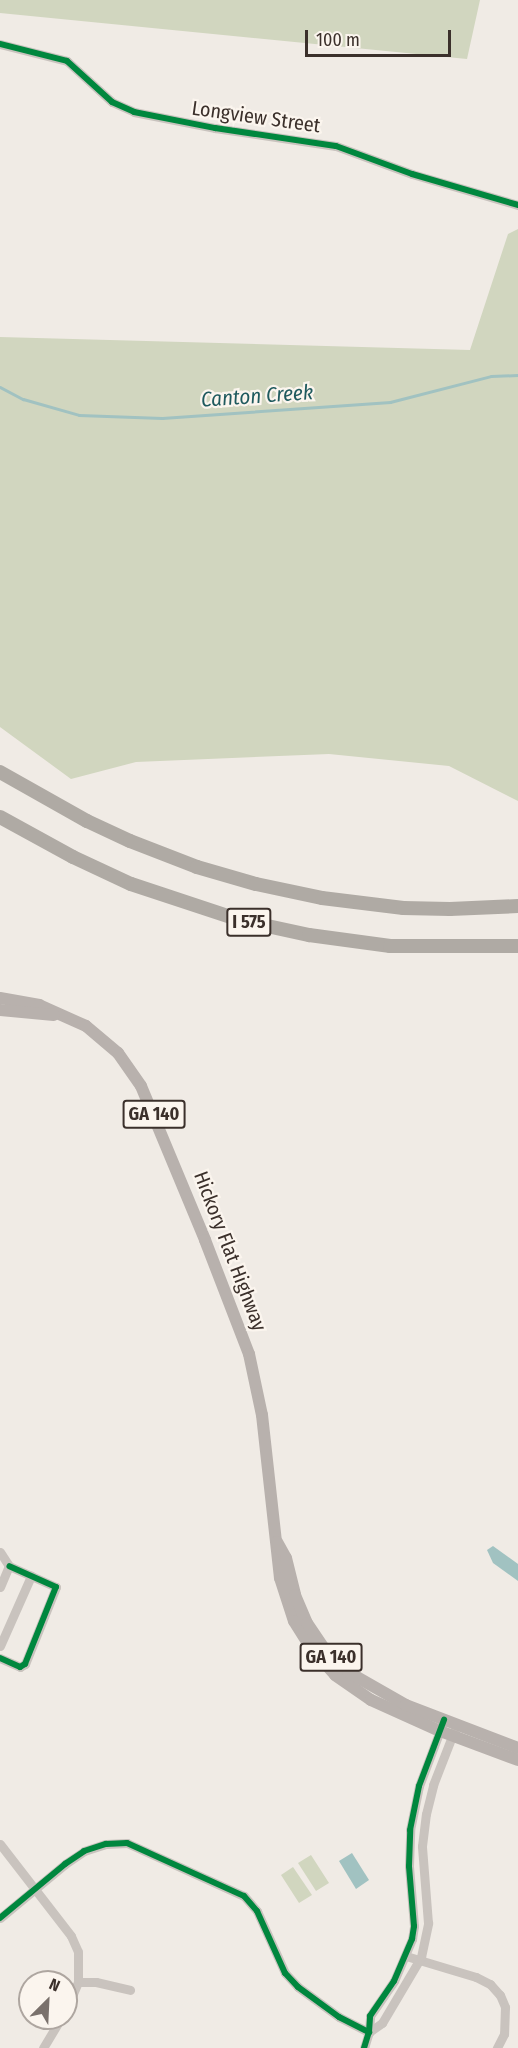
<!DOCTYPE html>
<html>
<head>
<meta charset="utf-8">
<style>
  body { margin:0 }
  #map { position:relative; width:518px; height:2048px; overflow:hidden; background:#f0ebe5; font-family:"Fira Sans Condensed",sans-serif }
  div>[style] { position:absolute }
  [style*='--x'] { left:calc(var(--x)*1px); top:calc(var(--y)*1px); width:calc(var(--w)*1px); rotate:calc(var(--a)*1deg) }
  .green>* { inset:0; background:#d1d6bf }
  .water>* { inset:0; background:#a1c2c1 }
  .stream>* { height:3px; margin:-1.5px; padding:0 1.5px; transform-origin:1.5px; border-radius:1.5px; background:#a1c2c1 }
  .minor>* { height:9px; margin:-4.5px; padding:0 4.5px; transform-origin:4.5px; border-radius:4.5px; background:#c9c3be }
  .major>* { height:12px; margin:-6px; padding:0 6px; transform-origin:6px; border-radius:6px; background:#b8b1ad }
  .highway>* { height:14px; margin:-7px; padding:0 7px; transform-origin:7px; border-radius:7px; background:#afaaa4 }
  .cycleway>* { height:6px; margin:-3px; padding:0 3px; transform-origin:3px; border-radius:3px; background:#00873e }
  span { translate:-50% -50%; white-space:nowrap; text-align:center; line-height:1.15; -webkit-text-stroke:4.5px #fbf5ee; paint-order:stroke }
  .shield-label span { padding:2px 4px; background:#fbf5ee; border:2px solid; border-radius:4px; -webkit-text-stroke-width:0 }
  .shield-label { font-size:18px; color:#3b302b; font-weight:700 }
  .street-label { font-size:20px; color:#3b302b }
  .water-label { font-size:21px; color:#1f5a5e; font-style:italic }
  .north { position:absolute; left:18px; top:1970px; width:60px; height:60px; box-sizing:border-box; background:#fbf5ee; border:2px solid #aea6a0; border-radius:50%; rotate:24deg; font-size:16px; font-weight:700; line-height:24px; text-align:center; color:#3b302b }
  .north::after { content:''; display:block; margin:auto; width:21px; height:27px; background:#7a716c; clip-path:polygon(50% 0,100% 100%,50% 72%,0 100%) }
  .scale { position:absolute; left:305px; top:30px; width:146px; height:27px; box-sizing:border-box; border:3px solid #3b302b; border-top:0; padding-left:8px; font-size:18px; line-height:21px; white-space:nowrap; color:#3b302b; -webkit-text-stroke:4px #fbf5ee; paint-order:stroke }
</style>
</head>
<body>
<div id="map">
  <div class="green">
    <i style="clip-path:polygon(0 0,480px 0,467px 59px,0 13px)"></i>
    <i style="clip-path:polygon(518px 229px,518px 801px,449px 766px,329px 754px,136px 762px,71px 779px,0 727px,0 337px,470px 350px,508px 234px)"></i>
    <i style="clip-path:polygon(311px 1855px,329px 1883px,316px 1891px,298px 1863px)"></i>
    <i style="clip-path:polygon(293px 1867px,312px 1895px,299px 1903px,281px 1875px)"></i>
  </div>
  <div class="water">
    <i style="clip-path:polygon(493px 1546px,518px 1564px,518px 1581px,493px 1563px,487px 1550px)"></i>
    <i style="clip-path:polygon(352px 1853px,369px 1880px,356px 1889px,339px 1861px)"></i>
  </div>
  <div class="stream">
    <i style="--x:0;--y:387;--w:26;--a:28"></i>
    <i style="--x:23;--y:399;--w:58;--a:15.9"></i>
    <i style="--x:79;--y:415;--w:83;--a:2.1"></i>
    <i style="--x:162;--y:418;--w:229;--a:-4"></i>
    <i style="--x:390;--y:402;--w:104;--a:-14.4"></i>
    <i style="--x:491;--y:376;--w:27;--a:-2"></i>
  </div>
  <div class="minor">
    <i style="--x:0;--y:44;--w:69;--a:14.2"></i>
    <i style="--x:67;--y:61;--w:61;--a:42.3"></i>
    <i style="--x:112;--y:102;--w:24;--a:24"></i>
    <i style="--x:134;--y:112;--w:83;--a:11.2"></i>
    <i style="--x:215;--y:128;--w:122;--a:8.5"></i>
    <i style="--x:336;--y:146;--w:81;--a:20.2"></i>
    <i style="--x:412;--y:174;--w:110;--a:16.3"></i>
    <i style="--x:0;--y:1552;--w:17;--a:57"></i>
    <i style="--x:0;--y:1587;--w:23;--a:-67"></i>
    <i style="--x:0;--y:1646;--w:77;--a:-66.1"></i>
    <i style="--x:0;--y:1658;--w:22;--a:24"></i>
    <i style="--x:20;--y:1667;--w:6;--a:-31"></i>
    <i style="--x:25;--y:1664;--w:83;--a:-68.1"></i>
    <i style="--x:56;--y:1587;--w:51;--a:-155.9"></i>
    <i style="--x:0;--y:1844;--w:116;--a:52.3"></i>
    <i style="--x:71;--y:1936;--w:17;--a:66"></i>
    <i style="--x:78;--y:1952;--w:30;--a:90"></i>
    <i style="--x:78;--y:1982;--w:30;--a:113"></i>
    <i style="--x:0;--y:1918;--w:85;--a:-39.7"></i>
    <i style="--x:65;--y:1864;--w:23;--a:-34"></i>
    <i style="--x:84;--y:1851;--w:23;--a:-18"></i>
    <i style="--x:106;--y:1844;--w:21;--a:-3"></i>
    <i style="--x:127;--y:1843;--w:128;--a:24.4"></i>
    <i style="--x:244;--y:1896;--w:20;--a:49"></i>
    <i style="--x:257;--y:1911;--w:68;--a:65.7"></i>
    <i style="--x:285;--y:1973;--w:19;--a:47"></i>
    <i style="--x:298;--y:1987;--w:51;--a:36.2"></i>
    <i style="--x:339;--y:2017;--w:34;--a:27"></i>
    <i style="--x:406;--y:1956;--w:73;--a:16.7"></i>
    <i style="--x:476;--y:1977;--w:16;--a:27"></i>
    <i style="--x:490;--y:1984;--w:15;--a:48"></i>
    <i style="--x:500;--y:1995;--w:13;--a:67"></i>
    <i style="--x:505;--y:2007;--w:27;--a:92"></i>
    <i style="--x:504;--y:2034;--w:16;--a:117"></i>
    <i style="--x:78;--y:1982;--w:18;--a:0"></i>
    <i style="--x:96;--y:1982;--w:35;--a:13"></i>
    <i style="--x:369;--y:2032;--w:16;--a:-35"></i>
    <i style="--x:382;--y:2023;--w:77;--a:-59.4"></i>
    <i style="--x:421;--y:1957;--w:35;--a:-78"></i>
    <i style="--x:428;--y:1923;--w:77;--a:-94.5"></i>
    <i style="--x:422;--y:1846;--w:32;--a:-83"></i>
    <i style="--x:426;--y:1814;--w:30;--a:-76"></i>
    <i style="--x:433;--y:1785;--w:58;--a:-68.7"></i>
    <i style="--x:43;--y:2048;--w:35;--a:-59"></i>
    <i style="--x:364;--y:2048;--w:17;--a:-73"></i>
    <i style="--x:369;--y:2032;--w:16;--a:-86"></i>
    <i style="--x:370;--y:2016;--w:42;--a:-55.6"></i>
    <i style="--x:394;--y:1981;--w:46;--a:-66.8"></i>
    <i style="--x:412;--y:1939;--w:13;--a:-81"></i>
    <i style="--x:414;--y:1926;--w:60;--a:-94.8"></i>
    <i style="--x:409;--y:1866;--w:36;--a:-88"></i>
    <i style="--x:410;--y:1830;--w:45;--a:-78.4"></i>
    <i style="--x:419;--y:1786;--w:65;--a:-69.3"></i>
  </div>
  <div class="major">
    <i style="--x:0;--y:998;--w:40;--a:10"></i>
    <i style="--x:39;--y:1005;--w:51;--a:24.1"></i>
    <i style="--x:86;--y:1026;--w:42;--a:40.2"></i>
    <i style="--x:118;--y:1053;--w:40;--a:55.1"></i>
    <i style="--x:141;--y:1086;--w:167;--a:67.4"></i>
    <i style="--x:205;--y:1240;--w:122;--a:68.9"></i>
    <i style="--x:249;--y:1354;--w:62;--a:78"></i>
    <i style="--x:262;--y:1415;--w:164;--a:83.7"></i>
    <i style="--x:280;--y:1578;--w:45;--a:72"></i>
    <i style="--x:294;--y:1621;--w:32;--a:58"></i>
    <i style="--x:311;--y:1648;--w:36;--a:48"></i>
    <i style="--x:335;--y:1675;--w:44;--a:34.8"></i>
    <i style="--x:371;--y:1700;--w:76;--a:24.2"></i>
    <i style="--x:440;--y:1731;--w:83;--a:20.4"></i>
    <i style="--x:0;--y:1010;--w:54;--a:5.3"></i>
    <i style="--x:277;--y:1542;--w:18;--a:61"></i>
    <i style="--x:286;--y:1558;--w:38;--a:76"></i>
    <i style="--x:295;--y:1595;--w:30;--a:67"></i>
    <i style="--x:307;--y:1623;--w:29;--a:56"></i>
    <i style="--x:323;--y:1647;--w:35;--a:45"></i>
    <i style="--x:348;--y:1672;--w:67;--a:29.6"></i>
    <i style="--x:406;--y:1705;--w:120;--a:21"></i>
  </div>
  <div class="highway">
    <i style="--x:0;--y:772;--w:100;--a:29.4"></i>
    <i style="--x:87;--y:821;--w:47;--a:24.9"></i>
    <i style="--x:130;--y:841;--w:72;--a:21.2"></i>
    <i style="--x:197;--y:867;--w:61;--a:16.1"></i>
    <i style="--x:256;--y:884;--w:67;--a:12"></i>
    <i style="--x:322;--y:898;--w:82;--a:7"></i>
    <i style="--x:403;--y:908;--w:47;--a:1.2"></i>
    <i style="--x:450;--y:909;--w:68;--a:-2.5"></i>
    <i style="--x:0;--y:817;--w:83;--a:28.7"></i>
    <i style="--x:73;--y:857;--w:64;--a:25"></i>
    <i style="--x:131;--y:884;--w:115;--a:18.3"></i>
    <i style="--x:240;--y:920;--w:71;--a:12.3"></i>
    <i style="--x:309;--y:935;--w:82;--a:7.7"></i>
    <i style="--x:390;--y:946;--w:128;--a:0"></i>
  </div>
  <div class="cycleway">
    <i style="--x:0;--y:44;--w:69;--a:14.2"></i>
    <i style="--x:67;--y:61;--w:61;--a:42.3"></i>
    <i style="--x:112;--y:102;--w:24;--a:24"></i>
    <i style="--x:134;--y:112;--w:83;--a:11.2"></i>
    <i style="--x:215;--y:128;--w:122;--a:8.5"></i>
    <i style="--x:336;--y:146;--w:81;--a:20.2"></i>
    <i style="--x:412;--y:174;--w:110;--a:16.3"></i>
    <i style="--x:0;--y:1658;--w:22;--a:24"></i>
    <i style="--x:20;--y:1667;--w:6;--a:-31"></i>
    <i style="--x:25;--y:1664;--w:83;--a:-68.1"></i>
    <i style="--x:56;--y:1587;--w:51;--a:-155.9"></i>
    <i style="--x:0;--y:1918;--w:85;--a:-39.7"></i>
    <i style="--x:65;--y:1864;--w:23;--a:-34"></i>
    <i style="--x:84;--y:1851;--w:23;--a:-18"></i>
    <i style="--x:106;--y:1844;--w:21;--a:-3"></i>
    <i style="--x:127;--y:1843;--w:128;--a:24.4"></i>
    <i style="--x:244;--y:1896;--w:20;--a:49"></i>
    <i style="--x:257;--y:1911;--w:68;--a:65.7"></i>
    <i style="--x:285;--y:1973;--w:19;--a:47"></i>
    <i style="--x:298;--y:1987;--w:51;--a:36.2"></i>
    <i style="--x:339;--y:2017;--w:34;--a:27"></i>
    <i style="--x:364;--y:2048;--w:17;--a:-73"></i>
    <i style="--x:369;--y:2032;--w:16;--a:-86"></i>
    <i style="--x:370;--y:2016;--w:42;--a:-55.6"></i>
    <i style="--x:394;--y:1981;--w:46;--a:-66.8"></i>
    <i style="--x:412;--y:1939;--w:13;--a:-81"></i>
    <i style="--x:414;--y:1926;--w:60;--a:-94.8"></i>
    <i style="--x:409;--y:1866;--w:36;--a:-88"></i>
    <i style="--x:410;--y:1830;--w:45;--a:-78.4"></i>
    <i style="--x:419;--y:1786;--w:71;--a:-69.3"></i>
  </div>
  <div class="shield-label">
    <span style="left:249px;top:922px">I 575</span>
    <span style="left:154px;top:1114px">GA 140</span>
    <span style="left:331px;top:1657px">GA 140</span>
  </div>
  <div class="street-label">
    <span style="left:256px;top:117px;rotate:8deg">Longview Street</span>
    <span style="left:230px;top:1251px;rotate:69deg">Hickory Flat Highway</span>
  </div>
  <div class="water-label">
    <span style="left:257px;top:396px;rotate:-4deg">Canton Creek</span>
  </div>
  <div class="north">N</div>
  <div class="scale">100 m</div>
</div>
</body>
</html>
